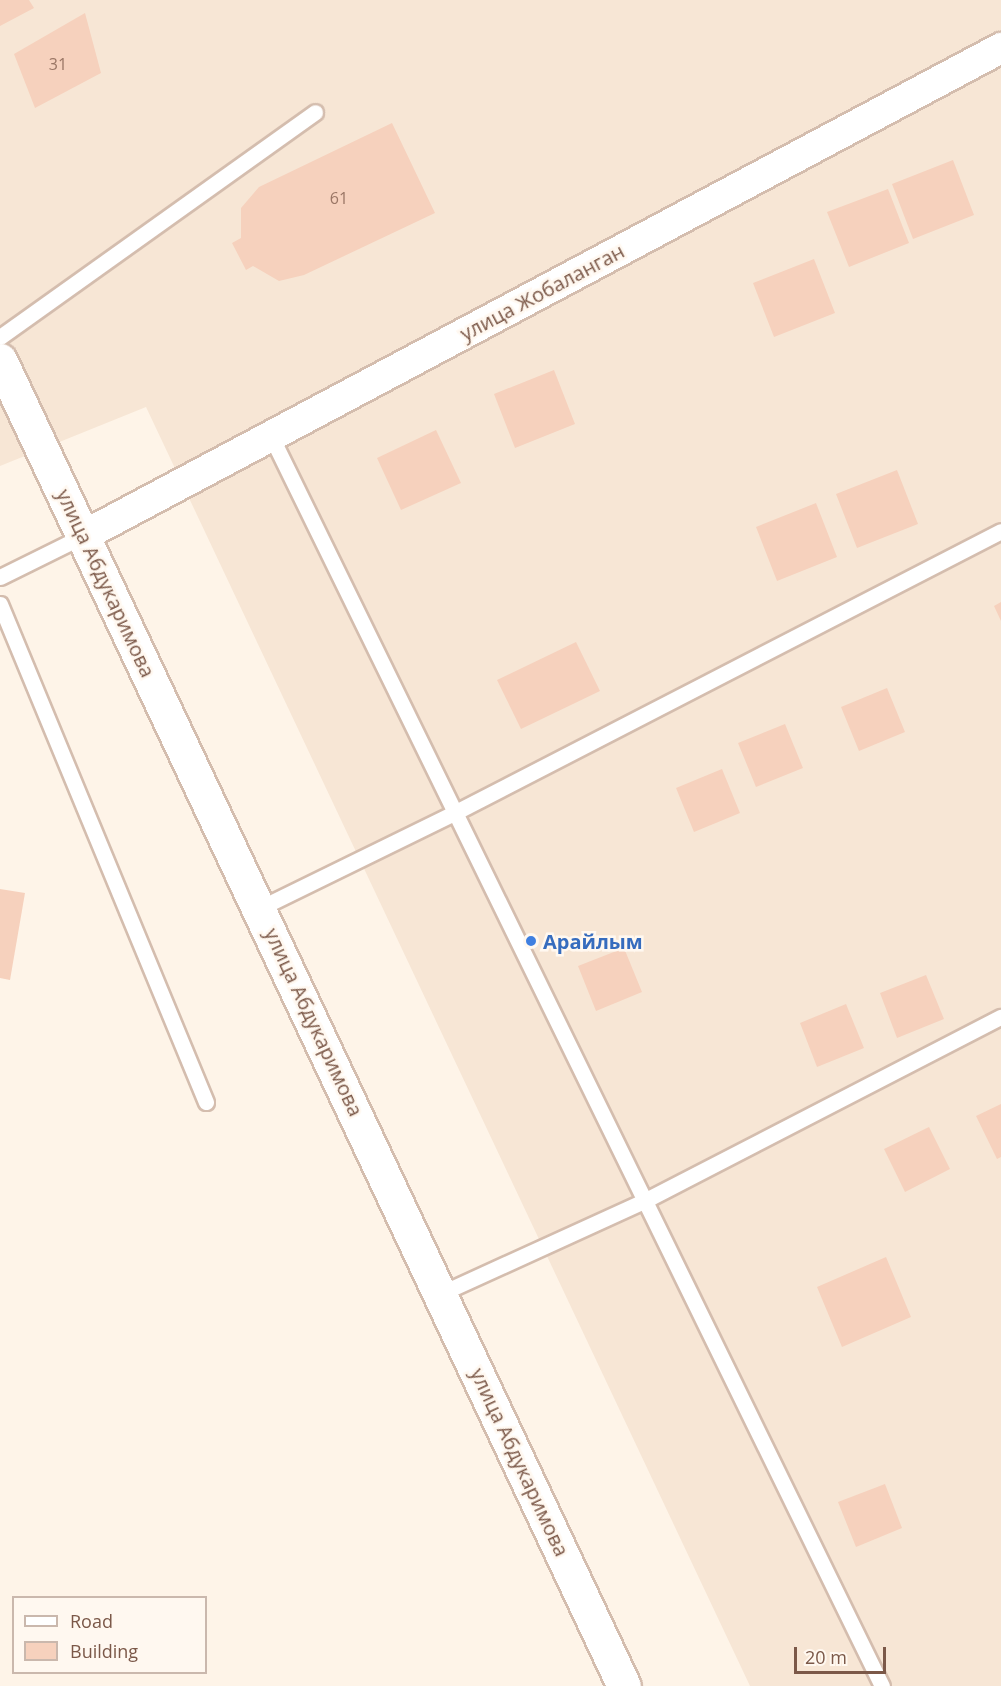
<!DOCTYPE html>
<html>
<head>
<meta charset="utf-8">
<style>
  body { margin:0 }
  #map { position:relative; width:1001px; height:1686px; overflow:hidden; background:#fef4e8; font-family:"Open Sans",sans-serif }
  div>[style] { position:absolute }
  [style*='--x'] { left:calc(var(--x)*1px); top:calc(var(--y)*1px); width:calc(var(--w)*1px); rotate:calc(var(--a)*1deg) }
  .residential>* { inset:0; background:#f7e6d5 }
  .building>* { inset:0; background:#f6d1bd }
  .roads { filter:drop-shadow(2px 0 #d4bdae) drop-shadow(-2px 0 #d4bdae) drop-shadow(0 2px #d4bdae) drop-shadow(0 -2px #d4bdae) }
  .service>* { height:15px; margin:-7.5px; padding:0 7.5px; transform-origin:7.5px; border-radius:7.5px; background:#fff }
  .minor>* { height:30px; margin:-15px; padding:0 15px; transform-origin:15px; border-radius:15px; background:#fff }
  .secondary>* { height:33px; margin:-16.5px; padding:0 16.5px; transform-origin:16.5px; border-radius:16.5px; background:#fff }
  .dots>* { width:16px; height:16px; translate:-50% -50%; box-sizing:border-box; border:3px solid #fff8f0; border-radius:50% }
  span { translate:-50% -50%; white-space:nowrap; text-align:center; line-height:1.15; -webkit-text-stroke:5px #fff8f0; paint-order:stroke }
  .number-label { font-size:16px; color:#9a7665 }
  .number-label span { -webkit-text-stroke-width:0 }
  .street-label { font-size:20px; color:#7b5848 }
  .shop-label { font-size:20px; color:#366cbe; font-weight:700 }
  .left { translate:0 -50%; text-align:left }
  .legend { position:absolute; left:12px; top:1596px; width:195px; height:78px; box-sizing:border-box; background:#fff8f0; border:2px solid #cab8ad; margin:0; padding:8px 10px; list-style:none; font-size:18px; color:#7b5848 }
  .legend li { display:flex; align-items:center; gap:12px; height:30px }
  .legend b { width:30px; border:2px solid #cab8ad }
  .scale { position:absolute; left:794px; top:1647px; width:92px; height:27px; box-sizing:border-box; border:3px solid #7b5848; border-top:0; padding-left:8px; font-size:18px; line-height:21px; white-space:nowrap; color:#7b5848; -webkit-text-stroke:4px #fff8f0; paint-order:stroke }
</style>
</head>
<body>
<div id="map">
  <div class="residential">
    <i style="clip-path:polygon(0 0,1001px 0,1001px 1686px,750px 1686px,146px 407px,0 466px)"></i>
  </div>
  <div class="building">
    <i style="clip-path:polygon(0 0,29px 0,34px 8px,0 26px)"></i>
    <i style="clip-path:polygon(85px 13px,101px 73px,35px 108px,14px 54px)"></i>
    <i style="clip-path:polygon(392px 123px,435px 213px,304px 275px,279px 281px,253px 266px,246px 270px,232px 243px,241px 238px,241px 208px,259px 187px)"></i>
    <i style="clip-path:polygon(953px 160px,974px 215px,913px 239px,892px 184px)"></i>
    <i style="clip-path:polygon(888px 189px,909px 243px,849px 267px,827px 212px)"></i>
    <i style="clip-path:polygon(814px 259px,835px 313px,774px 337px,753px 283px)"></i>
    <i style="clip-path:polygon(554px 370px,575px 424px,515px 448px,494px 394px)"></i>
    <i style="clip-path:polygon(436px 430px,461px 483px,401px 510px,377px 458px)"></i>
    <i style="clip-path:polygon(897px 470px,918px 524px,857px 548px,836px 494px)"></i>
    <i style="clip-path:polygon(816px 503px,837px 557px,777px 581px,756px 527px)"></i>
    <i style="clip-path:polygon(1001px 602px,1001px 621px,994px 606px)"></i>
    <i style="clip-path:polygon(576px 642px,600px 691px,521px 729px,497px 680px)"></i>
    <i style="clip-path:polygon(887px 688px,905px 732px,859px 751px,841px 707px)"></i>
    <i style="clip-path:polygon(785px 724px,803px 768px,756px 787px,738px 743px)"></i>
    <i style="clip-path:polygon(722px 769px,740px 813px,694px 832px,676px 788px)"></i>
    <i style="clip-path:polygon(0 889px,25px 893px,10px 980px,0 978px)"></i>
    <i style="clip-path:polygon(624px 948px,642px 992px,596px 1011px,578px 966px)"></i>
    <i style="clip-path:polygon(926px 975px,944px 1019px,897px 1038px,880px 993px)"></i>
    <i style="clip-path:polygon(846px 1004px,864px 1048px,817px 1067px,800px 1023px)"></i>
    <i style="clip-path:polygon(1001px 1104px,1001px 1157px,997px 1159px,976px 1116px)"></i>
    <i style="clip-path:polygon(929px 1127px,950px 1169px,905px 1192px,884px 1149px)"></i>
    <i style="clip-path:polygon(886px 1257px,911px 1317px,842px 1347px,817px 1287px)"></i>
    <i style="clip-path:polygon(885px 1484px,902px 1528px,856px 1547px,838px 1502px)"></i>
  </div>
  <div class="roads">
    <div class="service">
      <i style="--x:0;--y:337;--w:387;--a:-35.5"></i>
      <i style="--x:271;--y:436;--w:1391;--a:63.95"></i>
      <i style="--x:0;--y:577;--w:93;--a:-26.3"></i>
      <i style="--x:0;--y:604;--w:539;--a:67.53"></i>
      <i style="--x:260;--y:908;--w:216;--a:-26.1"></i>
      <i style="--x:454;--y:813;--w:615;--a:-27.27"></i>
      <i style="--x:442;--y:1293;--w:220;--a:-24.5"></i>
      <i style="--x:642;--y:1202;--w:404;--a:-27.3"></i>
    </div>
    <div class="minor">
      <i style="--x:83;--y:536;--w:1040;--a:-27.99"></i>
    </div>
    <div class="secondary">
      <i style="--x:0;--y:360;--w:1465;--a:64.8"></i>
    </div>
  </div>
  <div class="dots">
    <i style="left:531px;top:941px;background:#3f7fe0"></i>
  </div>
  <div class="number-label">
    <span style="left:58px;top:64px">31</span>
    <span style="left:339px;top:198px">61</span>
  </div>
  <div class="street-label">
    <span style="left:542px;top:292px;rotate:-28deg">улица Жобаланган</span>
    <span style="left:106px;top:583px;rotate:65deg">улица Абдукаримова</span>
    <span style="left:314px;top:1022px;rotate:65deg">улица Абдукаримова</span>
    <span style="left:520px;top:1462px;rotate:65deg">улица Абдукаримова</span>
  </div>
  <div class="shop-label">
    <span class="left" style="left:543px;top:941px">Арайлым</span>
  </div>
  <ul class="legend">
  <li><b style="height:8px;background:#fff"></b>Road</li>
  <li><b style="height:16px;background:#f6d1bd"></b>Building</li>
  </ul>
  <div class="scale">20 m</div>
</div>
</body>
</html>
